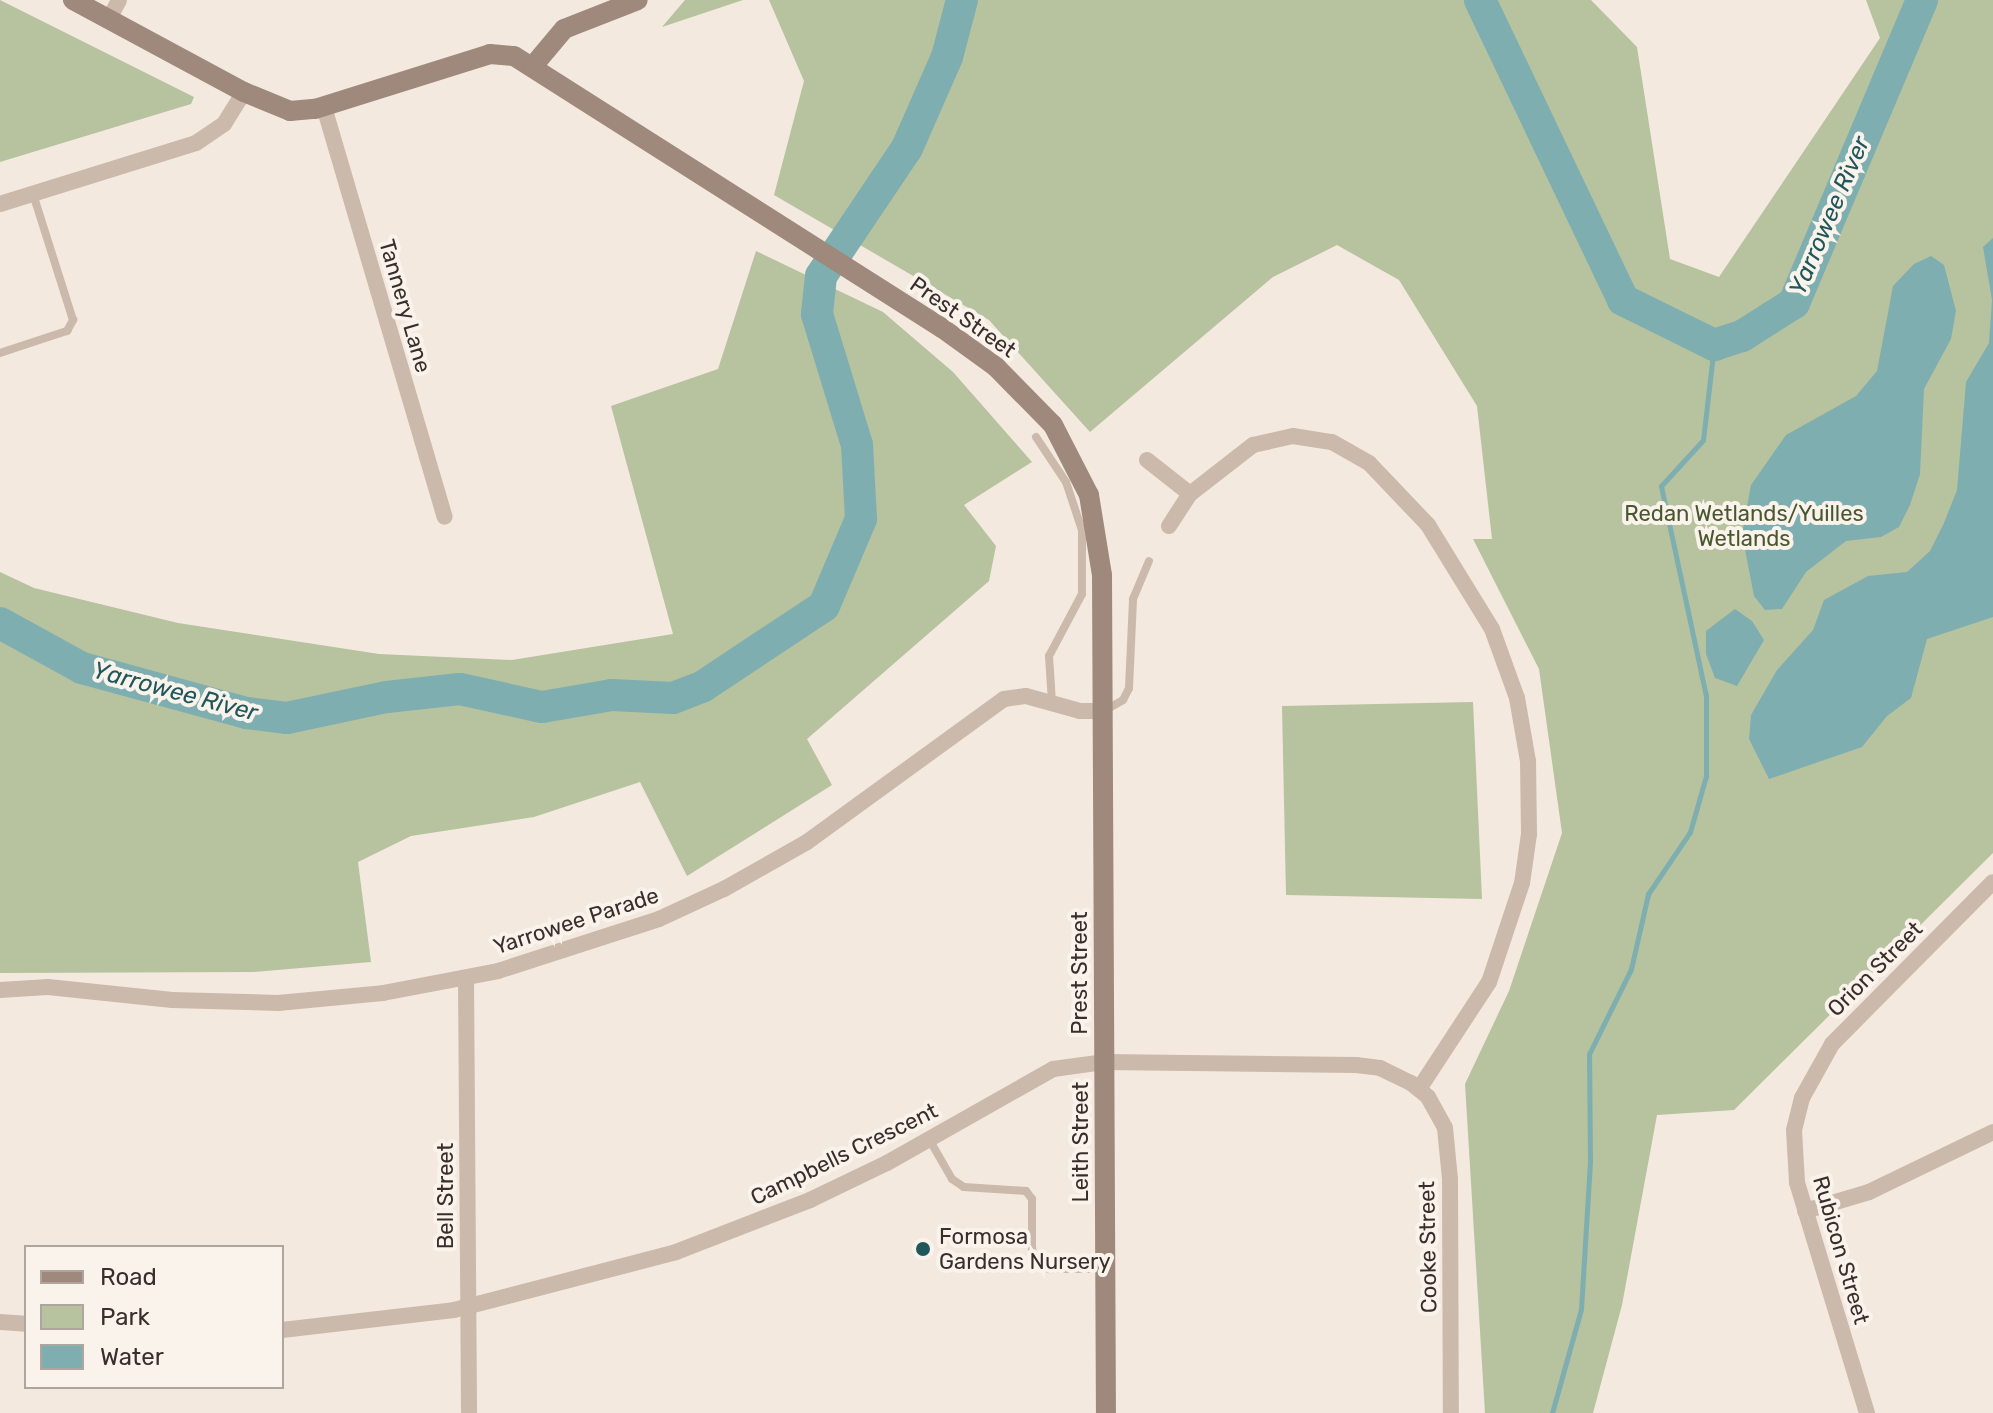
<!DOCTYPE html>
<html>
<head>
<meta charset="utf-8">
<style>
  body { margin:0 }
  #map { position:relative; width:1993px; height:1413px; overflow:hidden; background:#f3e9df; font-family:Rubik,sans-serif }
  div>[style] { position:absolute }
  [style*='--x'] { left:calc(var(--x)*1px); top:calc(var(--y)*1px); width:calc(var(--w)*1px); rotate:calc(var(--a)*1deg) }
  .green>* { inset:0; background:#b7c29f }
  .water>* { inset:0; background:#7eaeb0 }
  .stream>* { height:5px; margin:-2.5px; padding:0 2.5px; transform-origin:2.5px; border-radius:2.5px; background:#7eaeb0 }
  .river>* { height:32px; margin:-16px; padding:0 16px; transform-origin:16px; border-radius:16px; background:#7eaeb0 }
  .lane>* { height:8px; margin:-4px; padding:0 4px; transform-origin:4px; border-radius:4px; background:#cbb9ab }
  .street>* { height:16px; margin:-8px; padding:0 8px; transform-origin:8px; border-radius:8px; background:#cbb9ab }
  .secondary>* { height:20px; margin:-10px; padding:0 10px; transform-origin:10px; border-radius:10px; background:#9f887c }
  .dots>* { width:22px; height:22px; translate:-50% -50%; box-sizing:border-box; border:4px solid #faf3ec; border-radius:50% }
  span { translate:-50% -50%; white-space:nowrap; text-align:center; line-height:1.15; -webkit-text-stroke:8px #faf3ec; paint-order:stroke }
  .street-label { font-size:22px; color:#392f2a }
  .park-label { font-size:22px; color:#49572e }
  .poi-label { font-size:22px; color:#392f2a }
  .left { translate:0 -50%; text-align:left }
  .water-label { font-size:24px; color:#20575a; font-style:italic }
  .legend { position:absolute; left:24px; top:1245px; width:260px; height:144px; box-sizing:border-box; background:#faf3ec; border:2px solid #ada59e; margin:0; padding:10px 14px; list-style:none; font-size:24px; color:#392f2a }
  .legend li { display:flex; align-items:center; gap:16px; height:40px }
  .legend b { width:40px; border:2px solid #ada59e }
</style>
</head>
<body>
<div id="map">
  <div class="green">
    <i style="clip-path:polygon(0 0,194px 97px,191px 104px,0 162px)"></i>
    <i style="clip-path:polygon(685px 0,743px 0,662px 27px)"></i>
    <i style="clip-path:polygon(769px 0,1591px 0,1637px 47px,1670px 259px,1719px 277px,1880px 38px,1866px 0,1993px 0,1993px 853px,1734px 1110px,1657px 1115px,1622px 1305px,1593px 1413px,1485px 1413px,1465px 1084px,1509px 991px,1562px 833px,1539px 669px,1473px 539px,1492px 539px,1477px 406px,1399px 280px,1337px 245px,1273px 277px,1090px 432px,989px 320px,774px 195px,804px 81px)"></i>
    <i style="clip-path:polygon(756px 251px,883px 312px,953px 372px,1032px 462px,964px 505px,996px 546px,989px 581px,807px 739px,832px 785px,687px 876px,640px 782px,534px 817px,411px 836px,358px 862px,371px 962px,253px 972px,0 973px,0 572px,34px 588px,178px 623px,379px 654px,512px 660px,673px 634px,611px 406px,718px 369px)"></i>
    <i style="clip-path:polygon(1473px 702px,1482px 899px,1286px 895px,1282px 706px)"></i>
  </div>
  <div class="water">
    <i style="clip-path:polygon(1993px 238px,1993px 617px,1927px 639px,1911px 698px,1887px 716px,1862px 747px,1769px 779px,1749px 739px,1751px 715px,1777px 670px,1813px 630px,1824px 600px,1868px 576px,1907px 572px,1930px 551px,1944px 523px,1957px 490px,1966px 382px,1989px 343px,1992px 300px,1983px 247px)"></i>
    <i style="clip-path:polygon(1931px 256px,1944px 265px,1956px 311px,1951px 339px,1924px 389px,1920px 474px,1910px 505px,1899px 527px,1881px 537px,1846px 541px,1806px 572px,1782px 609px,1765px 610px,1754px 596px,1742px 534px,1751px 485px,1786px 435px,1856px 396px,1877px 371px,1893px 286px,1914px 264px)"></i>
    <i style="clip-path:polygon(1735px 609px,1752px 621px,1764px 640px,1737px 686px,1715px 678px,1706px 654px,1706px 631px)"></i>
  </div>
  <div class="stream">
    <i style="--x:1552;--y:1413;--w:108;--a:-74.4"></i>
    <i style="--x:1581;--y:1309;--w:148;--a:-86.5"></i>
    <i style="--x:1590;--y:1161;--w:107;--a:-90.5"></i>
    <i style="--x:1589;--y:1054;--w:95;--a:-63.7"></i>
    <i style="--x:1631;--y:969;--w:77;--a:-77.2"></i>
    <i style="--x:1648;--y:894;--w:75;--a:-55.9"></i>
    <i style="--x:1690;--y:832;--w:58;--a:-74.1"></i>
    <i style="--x:1706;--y:776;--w:80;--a:-90"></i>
    <i style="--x:1706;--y:696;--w:215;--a:-102.1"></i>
    <i style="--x:1661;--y:486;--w:62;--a:-47.6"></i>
    <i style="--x:1703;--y:440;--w:96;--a:-83.4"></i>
  </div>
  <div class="river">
    <i style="--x:1480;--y:0;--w:332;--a:64.5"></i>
    <i style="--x:1623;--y:300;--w:102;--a:26.3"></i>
    <i style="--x:1714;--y:345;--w:29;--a:-18"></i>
    <i style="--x:1742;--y:336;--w:62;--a:-32.4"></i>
    <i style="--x:1794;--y:303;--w:329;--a:-67.1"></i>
    <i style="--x:0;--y:623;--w:94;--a:28.8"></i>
    <i style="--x:82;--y:668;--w:170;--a:15.3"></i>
    <i style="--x:246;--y:713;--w:41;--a:7"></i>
    <i style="--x:287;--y:718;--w:102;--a:-11.9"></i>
    <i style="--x:387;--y:697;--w:73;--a:-6.3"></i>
    <i style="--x:460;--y:689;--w:84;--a:12.4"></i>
    <i style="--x:542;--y:707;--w:71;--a:-9.7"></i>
    <i style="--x:612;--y:695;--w:61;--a:2.8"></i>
    <i style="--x:673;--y:698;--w:31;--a:-21"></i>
    <i style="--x:702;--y:687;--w:146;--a:-33.6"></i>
    <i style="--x:824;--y:606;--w:95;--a:-67"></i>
    <i style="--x:861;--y:519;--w:74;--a:-93.1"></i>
    <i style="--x:857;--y:445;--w:137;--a:-107"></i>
    <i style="--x:817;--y:314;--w:38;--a:-84"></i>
    <i style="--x:821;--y:276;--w:154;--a:-56.1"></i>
    <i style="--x:907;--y:148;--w:99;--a:-66.3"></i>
    <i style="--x:947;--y:57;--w:59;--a:-75.3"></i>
  </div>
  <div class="lane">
    <i style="--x:0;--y:353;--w:71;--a:-18.2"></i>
    <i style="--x:67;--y:331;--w:13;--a:-61"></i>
    <i style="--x:73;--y:320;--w:132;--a:-107.6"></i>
    <i style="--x:1036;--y:437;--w:54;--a:56.3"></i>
    <i style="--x:1066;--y:482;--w:51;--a:71.6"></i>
    <i style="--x:1082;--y:530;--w:64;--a:90"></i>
    <i style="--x:1082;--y:594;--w:70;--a:118"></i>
    <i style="--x:1049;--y:656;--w:46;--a:86.3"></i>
    <i style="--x:1104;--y:711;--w:22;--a:-30"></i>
    <i style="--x:1123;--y:700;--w:13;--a:-63"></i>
    <i style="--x:1129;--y:688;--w:89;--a:-87.4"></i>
    <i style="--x:1133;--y:599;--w:41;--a:-67.2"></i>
    <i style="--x:929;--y:1139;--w:46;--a:60.1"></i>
    <i style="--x:952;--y:1179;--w:14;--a:34"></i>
    <i style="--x:964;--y:1187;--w:62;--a:3.7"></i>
    <i style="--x:1026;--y:1191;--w:10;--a:53"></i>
    <i style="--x:1032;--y:1199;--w:50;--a:90"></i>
    <i style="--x:1032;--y:1249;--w:14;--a:69"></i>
    <i style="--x:1037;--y:1262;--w:14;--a:30"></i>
    <i style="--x:1049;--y:1269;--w:56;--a:0"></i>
  </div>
  <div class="street">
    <i style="--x:109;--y:19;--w:21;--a:-62"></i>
    <i style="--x:324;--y:107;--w:427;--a:73.6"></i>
    <i style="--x:0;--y:204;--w:205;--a:-17.3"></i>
    <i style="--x:196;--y:143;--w:34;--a:-34"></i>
    <i style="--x:224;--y:124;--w:38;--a:-58"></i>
    <i style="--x:1147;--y:460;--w:55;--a:38.3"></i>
    <i style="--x:1169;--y:526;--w:38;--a:-57"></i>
    <i style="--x:1190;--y:494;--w:80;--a:-37.9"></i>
    <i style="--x:1253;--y:445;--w:41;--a:-12.7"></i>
    <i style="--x:1293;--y:436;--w:39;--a:9"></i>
    <i style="--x:1332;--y:442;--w:43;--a:29.6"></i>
    <i style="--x:1369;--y:463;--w:86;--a:46.4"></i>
    <i style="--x:1428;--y:525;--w:122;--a:58.4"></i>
    <i style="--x:1492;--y:629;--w:73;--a:70.1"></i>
    <i style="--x:1517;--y:698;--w:64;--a:80.1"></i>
    <i style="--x:1528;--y:761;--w:73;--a:89.2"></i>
    <i style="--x:1529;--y:834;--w:49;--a:98.1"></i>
    <i style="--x:1522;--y:883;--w:104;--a:108.4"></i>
    <i style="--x:1489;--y:982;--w:128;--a:123.2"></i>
    <i style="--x:466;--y:978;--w:435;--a:89.6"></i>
    <i style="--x:0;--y:990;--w:48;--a:-3.6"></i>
    <i style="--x:48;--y:987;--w:125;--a:6"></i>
    <i style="--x:172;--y:1000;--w:106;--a:1.6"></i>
    <i style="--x:278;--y:1003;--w:105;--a:-5.4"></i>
    <i style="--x:383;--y:993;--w:117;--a:-10.8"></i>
    <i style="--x:498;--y:971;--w:169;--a:-17.9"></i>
    <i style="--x:659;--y:919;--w:72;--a:-24.8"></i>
    <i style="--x:724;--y:889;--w:95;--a:-29.5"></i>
    <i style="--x:807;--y:842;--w:243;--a:-36"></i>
    <i style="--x:1004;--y:699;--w:22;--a:-8"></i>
    <i style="--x:1026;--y:696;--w:56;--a:15.5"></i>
    <i style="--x:1080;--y:711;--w:23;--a:0"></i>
    <i style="--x:1805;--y:1211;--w:67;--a:-16.5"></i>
    <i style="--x:1869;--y:1192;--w:138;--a:-25.8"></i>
    <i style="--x:0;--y:1322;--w:26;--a:4"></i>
    <i style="--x:282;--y:1330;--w:173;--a:-6.6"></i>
    <i style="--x:454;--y:1310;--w:229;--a:-14.6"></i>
    <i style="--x:676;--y:1252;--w:144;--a:-21.2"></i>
    <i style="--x:810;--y:1200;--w:85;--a:-25.7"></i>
    <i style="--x:887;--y:1163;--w:191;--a:-29.5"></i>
    <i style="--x:1053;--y:1069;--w:51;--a:-7.8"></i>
    <i style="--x:1104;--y:1062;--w:252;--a:0.7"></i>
    <i style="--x:1356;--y:1065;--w:24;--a:7"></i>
    <i style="--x:1380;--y:1068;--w:34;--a:26"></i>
    <i style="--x:1411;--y:1083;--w:22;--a:39"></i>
    <i style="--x:1428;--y:1097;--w:35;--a:61"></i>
    <i style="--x:1445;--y:1128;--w:51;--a:84.4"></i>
    <i style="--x:1450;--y:1179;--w:234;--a:89.8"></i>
    <i style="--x:1867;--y:1413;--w:241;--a:-106.9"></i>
    <i style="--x:1797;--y:1182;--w:52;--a:-93.3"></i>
    <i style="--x:1794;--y:1130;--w:33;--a:-76"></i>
    <i style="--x:1802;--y:1098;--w:62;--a:-60.9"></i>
    <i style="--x:1832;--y:1044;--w:228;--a:-45.2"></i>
  </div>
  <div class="secondary">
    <i style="--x:73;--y:0;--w:194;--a:28.3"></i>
    <i style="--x:244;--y:92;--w:50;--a:22.4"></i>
    <i style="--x:290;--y:111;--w:25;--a:-5"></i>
    <i style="--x:315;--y:109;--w:183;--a:-17.4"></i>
    <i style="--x:490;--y:54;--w:24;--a:5"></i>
    <i style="--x:514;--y:56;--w:507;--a:32.44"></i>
    <i style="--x:942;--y:328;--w:67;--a:35.8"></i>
    <i style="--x:996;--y:367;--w:81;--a:45.5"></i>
    <i style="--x:1053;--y:425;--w:79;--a:62.8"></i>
    <i style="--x:1089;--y:495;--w:81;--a:80.8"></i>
    <i style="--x:1102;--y:575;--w:838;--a:89.73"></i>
    <i style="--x:533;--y:66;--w:48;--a:-50"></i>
    <i style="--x:564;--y:29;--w:79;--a:-21.4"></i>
  </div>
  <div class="dots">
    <i style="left:923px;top:1249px;background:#20575a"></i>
  </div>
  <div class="street-label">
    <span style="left:405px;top:306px;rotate:74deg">Tannery Lane</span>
    <span style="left:963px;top:317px;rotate:35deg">Prest Street</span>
    <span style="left:576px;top:921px;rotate:-18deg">Yarrowee Parade</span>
    <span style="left:1875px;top:969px;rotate:-45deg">Orion Street</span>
    <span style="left:1080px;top:973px;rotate:-90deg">Prest Street</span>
    <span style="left:1081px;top:1142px;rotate:-90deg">Leith Street</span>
    <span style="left:844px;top:1154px;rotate:-26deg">Campbells Crescent</span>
    <span style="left:446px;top:1196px;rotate:-90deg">Bell Street</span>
    <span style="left:1428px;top:1247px;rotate:-91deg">Cooke Street</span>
    <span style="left:1841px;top:1250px;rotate:74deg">Rubicon Street</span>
  </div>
  <div class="park-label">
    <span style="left:1744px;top:526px">Redan Wetlands/Yuilles<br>Wetlands</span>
  </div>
  <div class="poi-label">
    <span class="left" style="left:939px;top:1249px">Formosa<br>Gardens Nursery</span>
  </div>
  <div class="water-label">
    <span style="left:1830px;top:216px;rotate:-67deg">Yarrowee River</span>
    <span style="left:175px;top:692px;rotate:15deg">Yarrowee River</span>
  </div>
  <ul class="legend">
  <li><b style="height:10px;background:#9f887c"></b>Road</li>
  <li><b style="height:22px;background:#b7c29f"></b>Park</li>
  <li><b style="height:22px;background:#7eaeb0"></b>Water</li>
  </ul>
</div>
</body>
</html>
